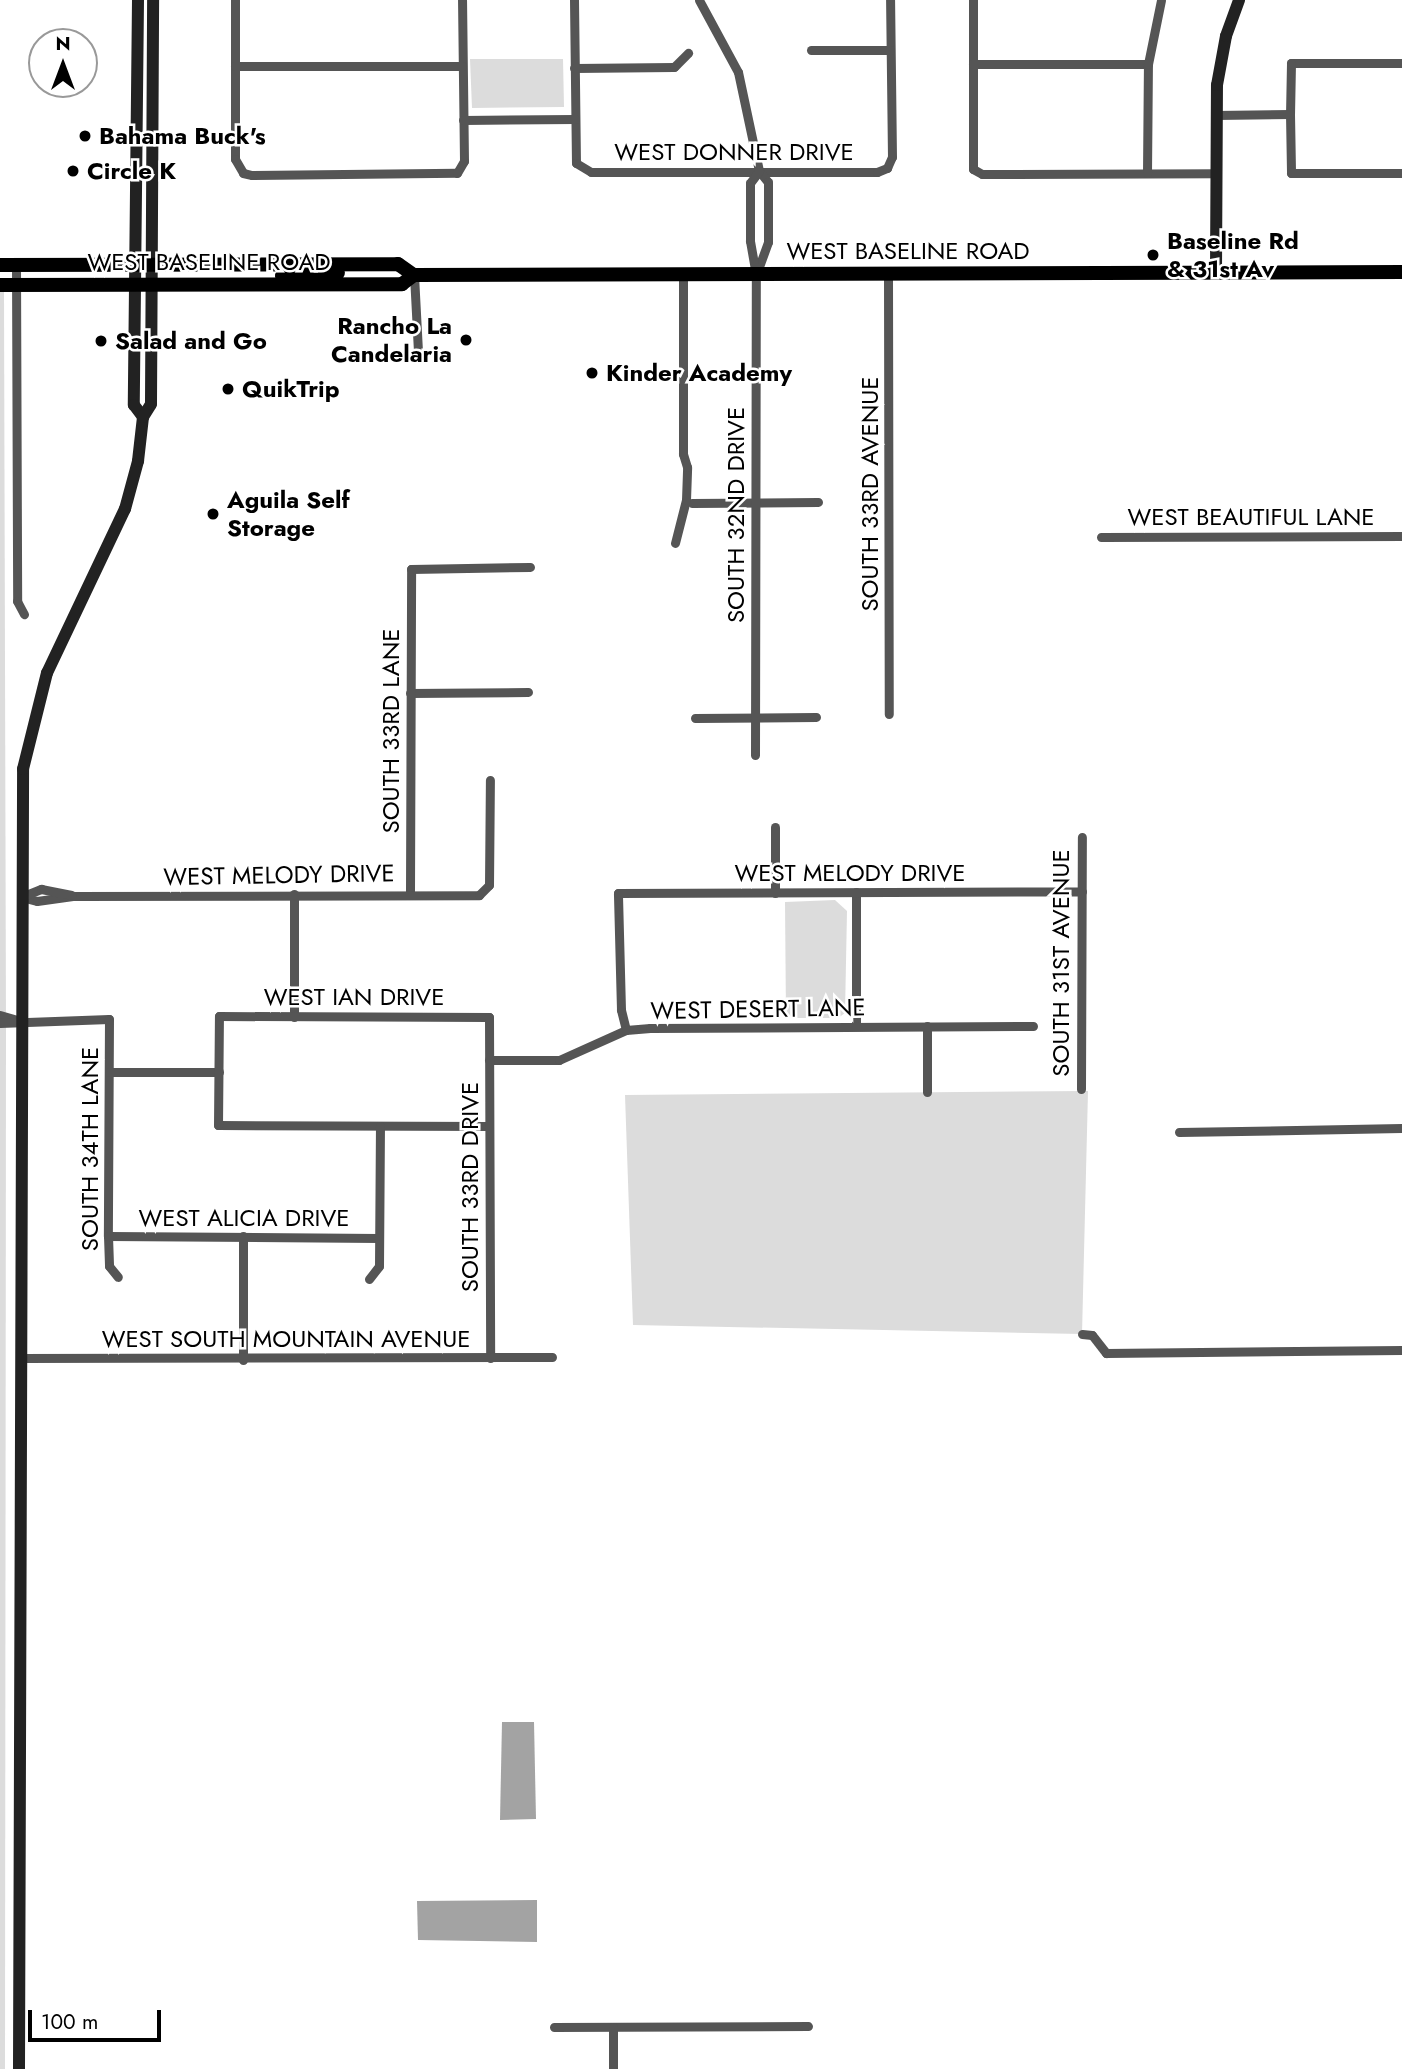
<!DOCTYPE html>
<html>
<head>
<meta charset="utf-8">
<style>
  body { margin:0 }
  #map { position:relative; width:1402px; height:2069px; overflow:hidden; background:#fff; font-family:Jost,sans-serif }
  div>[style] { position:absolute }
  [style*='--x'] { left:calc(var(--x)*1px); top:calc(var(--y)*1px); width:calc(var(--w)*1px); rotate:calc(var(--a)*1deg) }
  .green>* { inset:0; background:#dcdcdc }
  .water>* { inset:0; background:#a3a3a3 }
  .street>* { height:9px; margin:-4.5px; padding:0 4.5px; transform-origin:4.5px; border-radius:4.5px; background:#555 }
  .secondary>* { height:12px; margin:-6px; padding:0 6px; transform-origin:6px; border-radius:6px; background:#222 }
  .primary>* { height:14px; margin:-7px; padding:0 7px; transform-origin:7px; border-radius:7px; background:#000 }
  .dots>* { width:19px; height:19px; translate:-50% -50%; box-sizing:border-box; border:4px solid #fff; border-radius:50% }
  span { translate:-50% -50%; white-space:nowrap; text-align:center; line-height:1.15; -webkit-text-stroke:5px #fff; paint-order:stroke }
  .poi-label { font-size:24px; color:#000; font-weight:700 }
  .left { translate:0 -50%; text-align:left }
  .right { translate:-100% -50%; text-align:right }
  .street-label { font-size:24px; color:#000 }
  .north { position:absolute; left:28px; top:28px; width:70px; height:70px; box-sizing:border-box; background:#fff; border:2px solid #999; border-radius:50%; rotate:0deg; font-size:19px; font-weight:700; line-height:28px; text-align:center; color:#000 }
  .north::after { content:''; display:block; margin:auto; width:24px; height:32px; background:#000; clip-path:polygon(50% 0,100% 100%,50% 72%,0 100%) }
  .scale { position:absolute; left:28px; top:2010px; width:133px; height:32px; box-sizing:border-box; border:4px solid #000; border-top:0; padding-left:9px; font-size:21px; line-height:24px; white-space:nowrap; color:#000; -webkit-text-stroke:5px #fff; paint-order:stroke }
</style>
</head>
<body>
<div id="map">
  <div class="green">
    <i style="clip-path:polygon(470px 59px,563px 59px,564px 107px,472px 108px)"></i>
    <i style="clip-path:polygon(0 292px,4px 292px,6px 1032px,5px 2069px,0 2069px)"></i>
    <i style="clip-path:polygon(835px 900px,847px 911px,845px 1013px,838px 1018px,786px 1018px,785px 902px)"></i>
    <i style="clip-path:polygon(1088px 1091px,1082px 1334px,633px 1325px,625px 1095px)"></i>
  </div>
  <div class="water">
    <i style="clip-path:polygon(502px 1722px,534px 1722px,536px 1819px,500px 1820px)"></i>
    <i style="clip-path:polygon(537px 1900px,537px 1942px,418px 1940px,417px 1901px)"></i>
  </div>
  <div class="street">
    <i style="--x:235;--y:0;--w:159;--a:90"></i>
    <i style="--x:235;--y:159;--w:16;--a:60"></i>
    <i style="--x:243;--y:173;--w:9;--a:13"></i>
    <i style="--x:252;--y:175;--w:205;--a:-0.6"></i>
    <i style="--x:457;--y:173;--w:14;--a:-60"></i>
    <i style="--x:464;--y:161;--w:161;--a:-90.7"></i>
    <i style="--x:574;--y:0;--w:163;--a:89.3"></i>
    <i style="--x:576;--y:163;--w:17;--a:31"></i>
    <i style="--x:591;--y:172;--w:286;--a:0"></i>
    <i style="--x:877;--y:172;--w:11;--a:-22"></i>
    <i style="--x:887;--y:168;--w:12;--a:-66"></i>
    <i style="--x:892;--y:157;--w:157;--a:-90.7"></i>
    <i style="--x:699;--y:0;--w:82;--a:61.6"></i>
    <i style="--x:738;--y:72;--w:101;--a:78"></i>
    <i style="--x:759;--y:171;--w:14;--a:51"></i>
    <i style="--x:768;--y:182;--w:60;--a:90"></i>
    <i style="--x:768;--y:242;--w:33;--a:110"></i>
    <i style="--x:973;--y:0;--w:169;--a:90"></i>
    <i style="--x:973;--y:169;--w:10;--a:29"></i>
    <i style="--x:982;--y:174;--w:234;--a:-0.2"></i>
    <i style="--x:811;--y:50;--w:79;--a:0"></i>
    <i style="--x:1402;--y:63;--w:111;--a:180"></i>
    <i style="--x:1291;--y:63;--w:51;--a:91.1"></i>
    <i style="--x:1290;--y:114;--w:59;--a:89"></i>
    <i style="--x:1291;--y:173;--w:111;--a:0"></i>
    <i style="--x:973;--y:64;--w:175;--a:0"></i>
    <i style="--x:235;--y:66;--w:227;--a:0"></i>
    <i style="--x:574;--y:68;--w:100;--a:-0.6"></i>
    <i style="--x:674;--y:67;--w:20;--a:-45"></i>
    <i style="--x:1216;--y:115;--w:74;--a:-0.8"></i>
    <i style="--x:463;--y:120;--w:112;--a:-0.5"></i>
    <i style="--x:1147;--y:173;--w:109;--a:-89.5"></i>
    <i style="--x:1148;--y:64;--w:65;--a:-78.5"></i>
    <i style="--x:16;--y:265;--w:336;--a:89.8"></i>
    <i style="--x:17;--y:601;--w:15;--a:62"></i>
    <i style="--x:888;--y:274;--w:440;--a:89.9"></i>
    <i style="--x:414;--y:275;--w:76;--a:87"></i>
    <i style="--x:692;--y:503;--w:126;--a:-0.5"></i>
    <i style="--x:1101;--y:537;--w:301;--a:-0.2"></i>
    <i style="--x:675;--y:543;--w:44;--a:-75.7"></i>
    <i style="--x:686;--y:500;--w:33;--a:-88"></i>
    <i style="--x:687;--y:467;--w:14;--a:-107"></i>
    <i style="--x:683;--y:454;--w:179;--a:-90"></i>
    <i style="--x:410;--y:693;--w:118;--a:-0.5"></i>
    <i style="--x:695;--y:718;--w:121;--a:-0.5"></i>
    <i style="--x:755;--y:755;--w:480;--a:-89.9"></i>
    <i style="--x:756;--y:275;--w:35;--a:-100"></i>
    <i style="--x:750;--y:241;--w:58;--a:-90"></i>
    <i style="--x:750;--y:183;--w:15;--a:-53"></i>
    <i style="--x:775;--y:827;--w:66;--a:90"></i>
    <i style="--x:856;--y:892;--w:134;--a:90"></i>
    <i style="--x:410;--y:893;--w:324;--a:-89.8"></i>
    <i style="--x:411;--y:569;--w:119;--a:-1"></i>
    <i style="--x:294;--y:894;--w:123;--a:90"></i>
    <i style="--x:21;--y:897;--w:16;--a:14"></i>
    <i style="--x:37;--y:901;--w:36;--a:-8"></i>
    <i style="--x:73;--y:896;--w:406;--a:-0.1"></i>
    <i style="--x:479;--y:895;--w:14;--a:-45"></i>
    <i style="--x:489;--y:885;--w:105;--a:-89.5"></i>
    <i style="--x:21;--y:897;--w:22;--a:-22"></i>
    <i style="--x:41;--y:889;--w:31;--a:11"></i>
    <i style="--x:0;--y:1015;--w:19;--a:16"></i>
    <i style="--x:0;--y:1023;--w:109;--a:-2.1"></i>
    <i style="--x:109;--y:1019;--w:217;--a:90.3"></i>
    <i style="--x:108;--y:1236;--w:30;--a:88"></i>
    <i style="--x:109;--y:1266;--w:14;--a:51"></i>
    <i style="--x:927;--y:1026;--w:66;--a:90"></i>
    <i style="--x:626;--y:1030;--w:21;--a:-104"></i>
    <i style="--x:621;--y:1010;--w:117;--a:-91.5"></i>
    <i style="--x:618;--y:893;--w:464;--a:-0.2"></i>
    <i style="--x:489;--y:1060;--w:70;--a:0"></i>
    <i style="--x:559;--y:1060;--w:73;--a:-24.1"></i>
    <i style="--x:626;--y:1030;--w:24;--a:-5"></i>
    <i style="--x:650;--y:1028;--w:383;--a:-0.3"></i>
    <i style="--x:110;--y:1072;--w:109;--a:0"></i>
    <i style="--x:1081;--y:1089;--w:252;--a:-89.8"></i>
    <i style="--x:489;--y:1126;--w:271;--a:-179.8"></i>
    <i style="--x:218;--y:1125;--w:109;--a:-89.5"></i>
    <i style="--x:219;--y:1016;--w:270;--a:0.2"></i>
    <i style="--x:489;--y:1017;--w:341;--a:89.8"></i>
    <i style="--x:1179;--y:1132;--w:223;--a:-1"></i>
    <i style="--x:108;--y:1236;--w:271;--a:0.4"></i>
    <i style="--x:243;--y:1236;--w:124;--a:90"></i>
    <i style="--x:369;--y:1279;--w:16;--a:-52"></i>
    <i style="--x:379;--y:1266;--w:140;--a:-89.6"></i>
    <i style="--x:1082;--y:1334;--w:10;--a:6"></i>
    <i style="--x:1092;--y:1335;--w:23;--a:52"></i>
    <i style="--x:1106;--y:1353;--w:296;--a:-0.6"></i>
    <i style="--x:21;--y:1358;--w:531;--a:-0.11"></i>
    <i style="--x:554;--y:2027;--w:254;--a:-0.2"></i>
    <i style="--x:613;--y:2027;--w:42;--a:90"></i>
  </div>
  <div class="secondary">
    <i style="--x:138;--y:0;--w:405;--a:90.6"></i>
    <i style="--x:134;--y:405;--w:15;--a:53"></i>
    <i style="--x:1216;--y:272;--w:187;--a:-89.7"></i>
    <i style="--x:1217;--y:85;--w:50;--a:-79.6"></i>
    <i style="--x:1226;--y:36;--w:38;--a:-70"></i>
    <i style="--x:19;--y:2069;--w:1300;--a:-89.82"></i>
    <i style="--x:23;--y:769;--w:99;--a:-76"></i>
    <i style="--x:47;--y:673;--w:182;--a:-64.6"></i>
    <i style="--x:125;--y:509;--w:50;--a:-74.8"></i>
    <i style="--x:138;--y:461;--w:44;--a:-83.5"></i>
    <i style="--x:143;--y:417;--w:15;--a:-58"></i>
    <i style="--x:151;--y:404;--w:404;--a:-89.7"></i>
  </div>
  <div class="primary">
    <i style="--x:0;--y:265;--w:398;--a:-0.1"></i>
    <i style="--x:398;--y:264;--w:19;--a:35"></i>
    <i style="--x:414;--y:275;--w:988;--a:-0.17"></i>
    <i style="--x:282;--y:276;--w:56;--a:-3.1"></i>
    <i style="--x:0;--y:285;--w:402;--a:-0.1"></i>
    <i style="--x:402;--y:284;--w:15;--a:-37"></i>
  </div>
  <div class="dots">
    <i style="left:85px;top:136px;background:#000"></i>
    <i style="left:73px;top:171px;background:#000"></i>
    <i style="left:1153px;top:255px;background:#000"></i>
    <i style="left:466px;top:340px;background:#000"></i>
    <i style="left:101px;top:341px;background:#000"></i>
    <i style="left:592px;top:373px;background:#000"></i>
    <i style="left:228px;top:389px;background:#000"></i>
    <i style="left:213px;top:514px;background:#000"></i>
  </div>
  <div class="poi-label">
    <span class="left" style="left:99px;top:136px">Bahama Buck's</span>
    <span class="left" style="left:87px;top:171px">Circle K</span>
    <span class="left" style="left:1167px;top:255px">Baseline Rd<br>&amp; 31st Av</span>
    <span class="right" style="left:452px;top:340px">Rancho La<br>Candelaria</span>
    <span class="left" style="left:115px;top:341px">Salad and Go</span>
    <span class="left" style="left:606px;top:373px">Kinder Academy</span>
    <span class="left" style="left:242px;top:389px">QuikTrip</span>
    <span class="left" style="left:227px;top:514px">Aguila Self<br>Storage</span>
  </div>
  <div class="street-label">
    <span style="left:734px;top:152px">WEST DONNER DRIVE</span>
    <span style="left:908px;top:251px">WEST BASELINE ROAD</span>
    <span style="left:209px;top:262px">WEST BASELINE ROAD</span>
    <span style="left:870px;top:494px;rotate:-90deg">SOUTH 33RD AVENUE</span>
    <span style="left:736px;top:515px;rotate:-90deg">SOUTH 32ND DRIVE</span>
    <span style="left:1251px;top:517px">WEST BEAUTIFUL LANE</span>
    <span style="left:391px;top:731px;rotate:-90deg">SOUTH 33RD LANE</span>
    <span style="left:850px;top:873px">WEST MELODY DRIVE</span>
    <span style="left:279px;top:875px;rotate:-1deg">WEST MELODY DRIVE</span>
    <span style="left:1061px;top:963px;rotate:-90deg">SOUTH 31ST AVENUE</span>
    <span style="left:354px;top:997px">WEST IAN DRIVE</span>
    <span style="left:758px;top:1009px;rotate:-1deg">WEST DESERT LANE</span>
    <span style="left:90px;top:1149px;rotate:-90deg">SOUTH 34TH LANE</span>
    <span style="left:470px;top:1187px;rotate:-90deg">SOUTH 33RD DRIVE</span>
    <span style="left:244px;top:1218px">WEST ALICIA DRIVE</span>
    <span style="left:286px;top:1339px">WEST SOUTH MOUNTAIN AVENUE</span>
  </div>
  <div class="north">N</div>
  <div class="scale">100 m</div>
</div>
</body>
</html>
